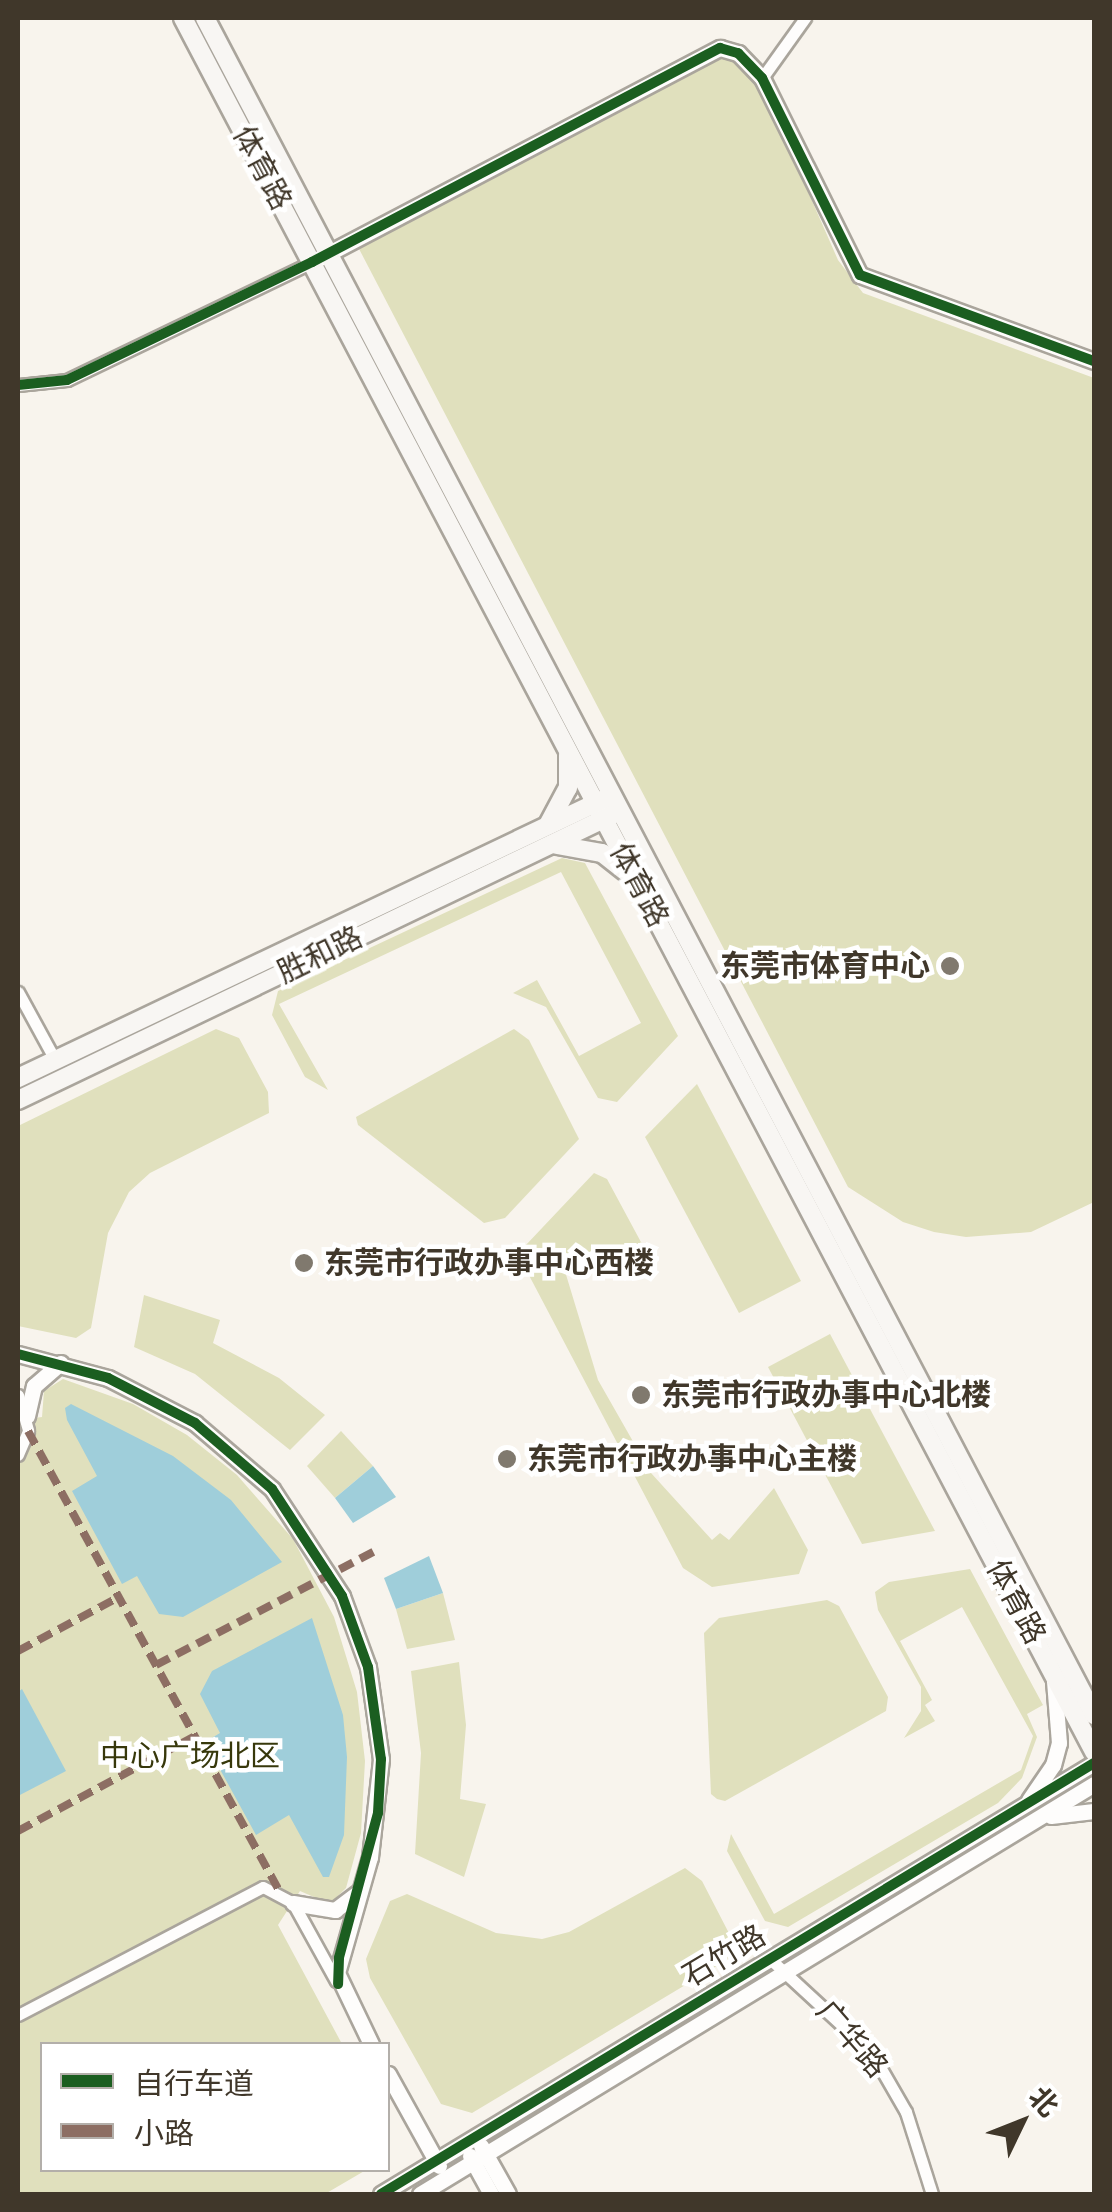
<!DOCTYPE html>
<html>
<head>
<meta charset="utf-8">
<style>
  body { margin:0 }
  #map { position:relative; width:1112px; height:2212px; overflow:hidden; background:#f8f4ed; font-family:"Space Grotesk","Noto Sans SC",sans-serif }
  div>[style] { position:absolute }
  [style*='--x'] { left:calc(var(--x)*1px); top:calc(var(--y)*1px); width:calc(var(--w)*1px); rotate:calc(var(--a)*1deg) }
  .green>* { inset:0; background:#e0e0bd }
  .water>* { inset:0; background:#9fceda }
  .roads { filter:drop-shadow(2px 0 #aaa59c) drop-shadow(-2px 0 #aaa59c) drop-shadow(0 2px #aaa59c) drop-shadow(0 -2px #aaa59c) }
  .minor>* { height:11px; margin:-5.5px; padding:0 5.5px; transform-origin:5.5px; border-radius:5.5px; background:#fefdfc }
  .tertiary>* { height:15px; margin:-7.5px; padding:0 7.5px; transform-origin:7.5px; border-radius:7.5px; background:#fefdfc }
  .secondary>* { height:18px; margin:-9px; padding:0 9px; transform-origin:9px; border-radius:9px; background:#f8f6f3 }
  .quiet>* { height:8px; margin-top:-4px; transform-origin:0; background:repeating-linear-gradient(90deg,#8d6e63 0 15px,transparent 0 23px) }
  .cycleway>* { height:10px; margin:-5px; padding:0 5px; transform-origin:5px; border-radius:5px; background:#1b5e20 }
  .dots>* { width:28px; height:28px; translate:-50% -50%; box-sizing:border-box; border:5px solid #fff; border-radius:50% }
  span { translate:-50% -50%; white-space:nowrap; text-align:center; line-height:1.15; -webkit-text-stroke:9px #fff; paint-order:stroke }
  .street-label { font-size:30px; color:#40372a }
  .poi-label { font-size:30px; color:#40372a; font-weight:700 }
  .right { translate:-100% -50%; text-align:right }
  .left { translate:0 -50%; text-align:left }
  .park-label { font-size:30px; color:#37380b }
  .frame { position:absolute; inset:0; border:20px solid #40372a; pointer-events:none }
  .legend { position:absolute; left:40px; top:2042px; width:350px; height:130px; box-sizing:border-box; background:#fff; border:2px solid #b3afaa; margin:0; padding:12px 18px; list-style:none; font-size:30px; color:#40372a }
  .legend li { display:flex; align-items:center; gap:20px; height:50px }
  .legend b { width:50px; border:2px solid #b3afaa }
  .north { position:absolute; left:972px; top:2072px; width:100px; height:100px; -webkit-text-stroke:8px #fff; paint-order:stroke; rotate:47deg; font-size:28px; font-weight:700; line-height:40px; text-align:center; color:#40372a }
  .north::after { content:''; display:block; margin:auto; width:35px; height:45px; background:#40372a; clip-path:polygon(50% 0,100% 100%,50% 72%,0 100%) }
</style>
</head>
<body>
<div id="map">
  <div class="green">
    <i style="clip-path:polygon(716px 57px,734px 58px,758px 78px,838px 260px,863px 293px,1094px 378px,1094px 1202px,1031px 1232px,966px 1237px,934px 1232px,903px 1222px,848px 1187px,357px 245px)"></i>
    <i style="clip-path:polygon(562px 858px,585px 863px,678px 1036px,617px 1102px,598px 1098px,546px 1007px,513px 993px,537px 980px,579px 1056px,641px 1023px,561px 872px,279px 1004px,328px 1090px,305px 1077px,272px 1015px,278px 991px)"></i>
    <i style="clip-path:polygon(216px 1029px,239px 1038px,268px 1092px,269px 1113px,150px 1173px,129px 1192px,108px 1233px,91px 1328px,76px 1338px,18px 1326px,18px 1126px)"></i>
    <i style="clip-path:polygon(514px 1029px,529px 1040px,579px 1139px,505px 1218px,484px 1223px,358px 1125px,356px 1117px)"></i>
    <i style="clip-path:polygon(697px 1084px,801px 1281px,739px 1313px,645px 1137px)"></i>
    <i style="clip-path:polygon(594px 1173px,607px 1179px,642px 1244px,576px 1254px,577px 1265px,564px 1268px,598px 1380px,651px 1473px,712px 1540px,720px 1533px,729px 1540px,774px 1488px,808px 1550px,799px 1574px,712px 1587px,683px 1568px,522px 1262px,525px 1246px)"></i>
    <i style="clip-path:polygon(144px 1295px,220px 1320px,213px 1343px,279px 1378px,325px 1415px,290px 1450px,195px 1374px,134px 1347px)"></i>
    <i style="clip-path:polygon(830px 1334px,935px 1531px,862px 1544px,768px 1367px)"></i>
    <i style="clip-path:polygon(63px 1379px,133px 1404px,187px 1435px,237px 1475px,293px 1539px,334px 1617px,357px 1692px,365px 1761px,361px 1833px,346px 1888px,330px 1904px,300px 1891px,278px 1925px,342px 2044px,42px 2044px,42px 2170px,366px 2170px,325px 2194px,18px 2194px,18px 1420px,42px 1417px,44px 1391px)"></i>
    <i style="clip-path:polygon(341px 1431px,373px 1466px,335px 1498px,307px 1466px)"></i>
    <i style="clip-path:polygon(970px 1569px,1043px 1705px,1027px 1714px,1037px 1737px,1022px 1778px,998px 1803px,788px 1927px,765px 1921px,727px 1851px,731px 1834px,774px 1914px,1021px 1770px,1033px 1736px,962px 1607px,900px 1641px,932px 1700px,925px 1705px,935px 1721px,904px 1738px,921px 1711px,921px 1687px,878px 1610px,875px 1592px,889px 1582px)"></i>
    <i style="clip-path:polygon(443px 1593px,455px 1640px,407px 1649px,396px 1609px)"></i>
    <i style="clip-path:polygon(827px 1600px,839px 1606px,888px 1697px,886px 1711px,725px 1801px,717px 1799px,711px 1794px,704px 1633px,719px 1618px)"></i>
    <i style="clip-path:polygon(459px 1662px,466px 1725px,460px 1799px,486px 1804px,464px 1877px,415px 1854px,421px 1753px,411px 1671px)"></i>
    <i style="clip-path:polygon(685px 1868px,702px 1881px,733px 1941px,727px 1960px,472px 2113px,441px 2104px,370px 1978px,366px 1959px,390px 1901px,407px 1894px,496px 1933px,542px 1939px,569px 1932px)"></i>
  </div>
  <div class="water">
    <i style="clip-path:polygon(71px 1404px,173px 1456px,231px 1500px,282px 1562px,183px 1617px,159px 1614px,137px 1576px,122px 1584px,72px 1491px,97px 1476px,67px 1420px,65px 1408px)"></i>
    <i style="clip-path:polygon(373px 1466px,396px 1497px,353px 1523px,335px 1498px)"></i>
    <i style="clip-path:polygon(429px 1556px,443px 1593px,396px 1609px,384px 1578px)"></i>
    <i style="clip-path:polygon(312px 1618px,343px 1715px,347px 1757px,344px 1835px,329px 1877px,323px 1877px,289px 1815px,256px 1835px,205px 1742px,220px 1733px,200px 1694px,212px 1671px)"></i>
    <i style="clip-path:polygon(22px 1689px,66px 1771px,18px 1796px,18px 1692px)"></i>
  </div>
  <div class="roads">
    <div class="minor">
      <i style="--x:762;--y:78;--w:74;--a:-54.4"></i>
      <i style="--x:18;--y:385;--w:49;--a:-5.8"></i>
      <i style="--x:67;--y:380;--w:272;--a:-25.7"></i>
      <i style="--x:18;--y:992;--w:77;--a:61.4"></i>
      <i style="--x:18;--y:1395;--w:37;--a:74"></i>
      <i style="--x:28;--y:1431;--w:26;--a:113"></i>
      <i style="--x:769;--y:1958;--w:140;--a:42.7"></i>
      <i style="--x:872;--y:2053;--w:68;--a:60"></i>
      <i style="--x:906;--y:2112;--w:86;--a:72.4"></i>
      <i style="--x:18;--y:2015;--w:276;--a:-27.6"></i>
      <i style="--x:263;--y:1887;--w:34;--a:28"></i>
      <i style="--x:293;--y:1903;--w:89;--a:61.1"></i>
    </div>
    <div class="tertiary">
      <i style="--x:312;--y:262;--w:461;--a:-27.7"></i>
      <i style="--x:720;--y:48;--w:19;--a:16"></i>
      <i style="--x:738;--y:53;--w:35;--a:46"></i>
      <i style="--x:762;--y:78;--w:220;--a:63.6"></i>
      <i style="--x:860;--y:275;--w:249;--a:20.2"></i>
      <i style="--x:18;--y:1354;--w:93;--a:14.9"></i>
      <i style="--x:108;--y:1378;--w:98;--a:27.3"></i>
      <i style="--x:195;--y:1423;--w:101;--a:40.6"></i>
      <i style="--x:272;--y:1489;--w:128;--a:56.8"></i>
      <i style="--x:342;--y:1596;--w:76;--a:69.9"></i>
      <i style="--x:368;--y:1667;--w:93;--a:82"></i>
      <i style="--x:381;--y:1759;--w:99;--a:96.4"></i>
      <i style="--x:370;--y:1857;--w:121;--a:105.9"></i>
      <i style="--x:337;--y:1973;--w:79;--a:64.4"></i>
      <i style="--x:27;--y:1416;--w:31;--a:-77"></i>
      <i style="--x:34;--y:1386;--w:35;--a:-41"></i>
      <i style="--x:1029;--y:1800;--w:42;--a:-55.6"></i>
      <i style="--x:1053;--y:1765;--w:23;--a:-75"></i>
      <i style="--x:1059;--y:1743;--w:62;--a:-94.6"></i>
      <i style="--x:1051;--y:1816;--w:43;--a:-6.6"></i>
      <i style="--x:293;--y:1903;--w:43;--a:9.5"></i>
      <i style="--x:335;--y:1910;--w:31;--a:-37"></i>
      <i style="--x:388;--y:2074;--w:105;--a:61"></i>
      <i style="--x:481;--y:2146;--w:55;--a:60.6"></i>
      <i style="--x:470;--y:2156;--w:43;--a:61.1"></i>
      <i style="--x:381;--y:2194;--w:833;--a:-31.15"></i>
      <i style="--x:420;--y:2194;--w:789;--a:-31.31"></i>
    </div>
    <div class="secondary">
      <i style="--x:183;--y:18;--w:1959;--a:62.28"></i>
      <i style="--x:205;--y:18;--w:1916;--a:62.35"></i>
      <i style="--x:549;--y:823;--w:40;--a:-62"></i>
      <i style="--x:568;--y:788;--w:33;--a:-90"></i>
      <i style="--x:557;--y:845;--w:46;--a:10.1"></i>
      <i style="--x:602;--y:853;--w:33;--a:38"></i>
      <i style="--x:18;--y:1078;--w:649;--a:-25.46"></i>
      <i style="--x:18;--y:1100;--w:659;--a:-25.63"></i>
    </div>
  </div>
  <div class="quiet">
    <i style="--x:28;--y:1431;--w:528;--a:61.35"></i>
    <i style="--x:18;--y:1651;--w:115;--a:-28.1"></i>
    <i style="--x:156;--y:1665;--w:245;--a:-27.5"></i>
    <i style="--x:18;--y:1831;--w:201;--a:-28.2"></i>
  </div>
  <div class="cycleway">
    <i style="--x:18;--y:385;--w:49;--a:-5.8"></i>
    <i style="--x:67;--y:380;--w:272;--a:-25.7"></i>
    <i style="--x:312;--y:262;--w:461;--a:-27.7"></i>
    <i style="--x:720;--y:48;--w:19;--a:16"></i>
    <i style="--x:738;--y:53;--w:35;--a:46"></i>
    <i style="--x:762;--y:78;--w:220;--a:63.6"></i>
    <i style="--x:860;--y:275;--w:249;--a:20.2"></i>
    <i style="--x:18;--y:1354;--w:93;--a:14.9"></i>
    <i style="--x:108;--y:1378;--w:98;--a:27.3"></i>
    <i style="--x:195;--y:1423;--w:101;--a:40.6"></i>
    <i style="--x:272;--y:1489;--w:128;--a:56.8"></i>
    <i style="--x:342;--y:1596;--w:76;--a:69.9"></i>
    <i style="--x:368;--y:1667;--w:93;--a:82"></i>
    <i style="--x:381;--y:1759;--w:54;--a:93.2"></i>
    <i style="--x:378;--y:1813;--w:150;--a:105.1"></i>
    <i style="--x:339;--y:1958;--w:26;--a:92"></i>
    <i style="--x:381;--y:2194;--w:833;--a:-31.15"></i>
  </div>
  <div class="dots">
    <i style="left:950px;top:966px;background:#80796e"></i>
    <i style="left:304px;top:1263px;background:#80796e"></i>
    <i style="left:641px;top:1395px;background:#80796e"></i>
    <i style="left:507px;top:1459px;background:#80796e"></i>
  </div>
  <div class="street-label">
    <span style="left:262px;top:168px;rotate:62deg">体育路</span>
    <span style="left:639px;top:885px;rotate:62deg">体育路</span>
    <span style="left:320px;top:955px;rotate:-26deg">胜和路</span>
    <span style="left:1016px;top:1602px;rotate:62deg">体育路</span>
    <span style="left:724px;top:1956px;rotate:-31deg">石竹路</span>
    <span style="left:852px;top:2039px;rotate:49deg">广华路</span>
  </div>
  <div class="poi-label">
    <span class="right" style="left:930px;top:966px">东莞市体育中心</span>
    <span class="left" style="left:324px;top:1263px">东莞市行政办事中心西楼</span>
    <span class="left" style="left:661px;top:1395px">东莞市行政办事中心北楼</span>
    <span class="left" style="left:527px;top:1459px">东莞市行政办事中心主楼</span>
  </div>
  <div class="park-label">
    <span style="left:190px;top:1756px">中心广场北区</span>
  </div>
  <div class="frame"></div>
  <ul class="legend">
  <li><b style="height:12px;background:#1b5e20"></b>自行车道</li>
  <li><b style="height:12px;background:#8d6e63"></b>小路</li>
  </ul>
  <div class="north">北</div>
</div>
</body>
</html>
